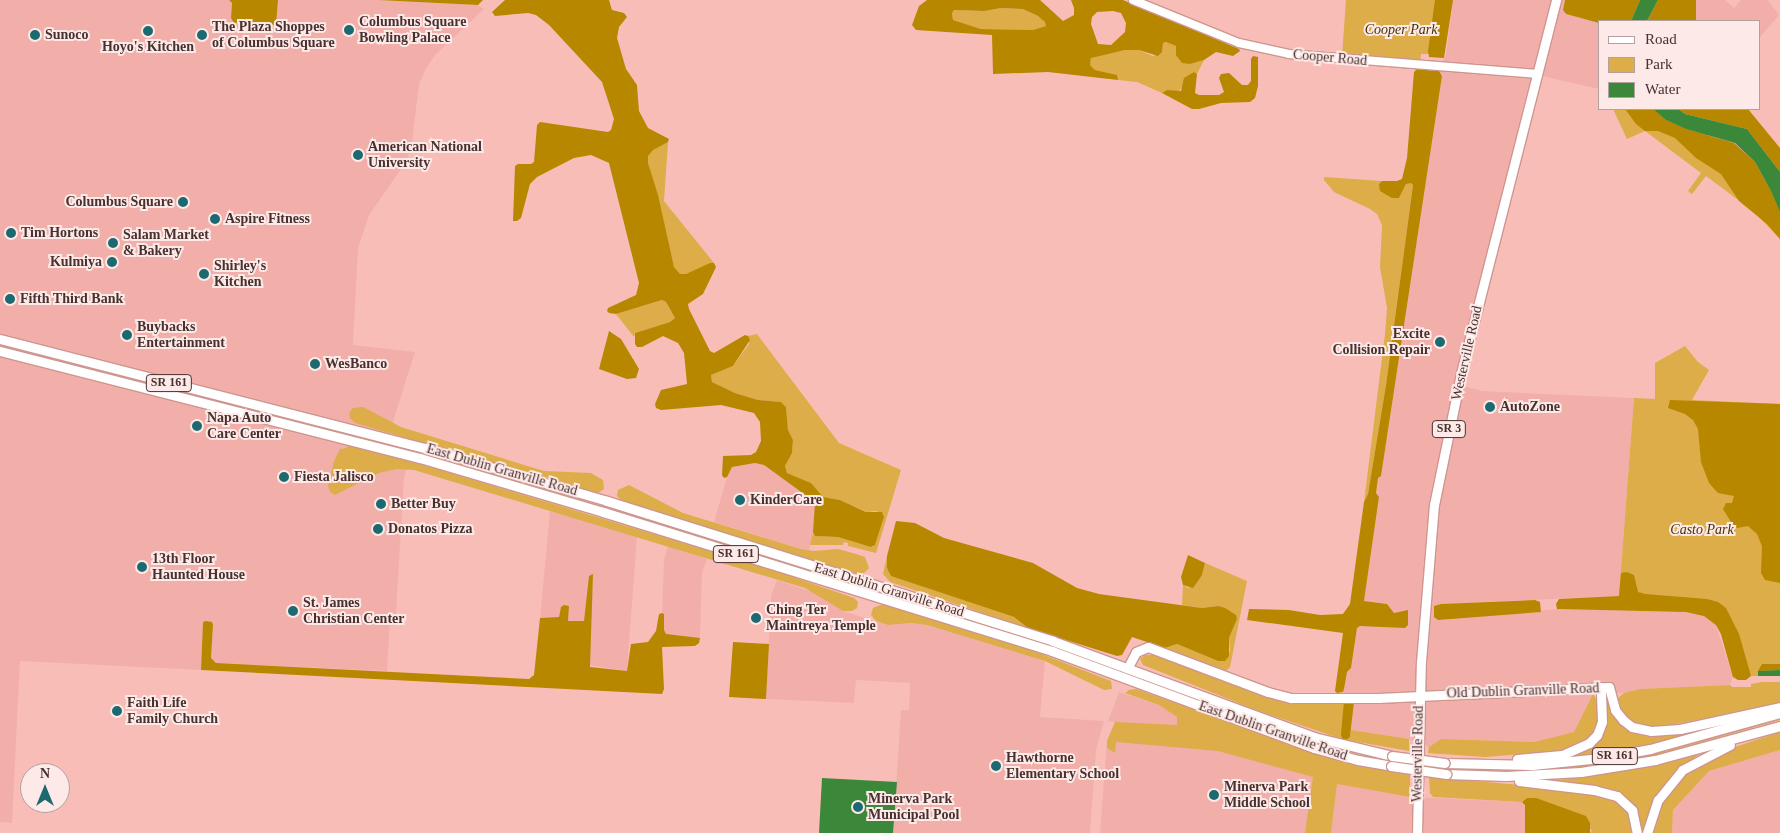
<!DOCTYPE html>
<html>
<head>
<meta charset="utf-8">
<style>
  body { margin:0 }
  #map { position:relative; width:1780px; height:833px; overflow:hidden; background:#f9bdb8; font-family:Georgia,serif }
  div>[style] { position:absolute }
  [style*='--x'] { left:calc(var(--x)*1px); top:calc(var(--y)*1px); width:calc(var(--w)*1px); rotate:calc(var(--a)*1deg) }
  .built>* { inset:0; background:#f2afaa }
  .green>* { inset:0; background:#dcad48 }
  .forest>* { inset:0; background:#b78700 }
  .water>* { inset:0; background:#3b883b }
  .roads { filter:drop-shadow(1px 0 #ce9590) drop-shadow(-1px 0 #ce9590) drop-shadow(0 1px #ce9590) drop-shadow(0 -1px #ce9590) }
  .minor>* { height:8px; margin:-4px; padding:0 4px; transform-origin:4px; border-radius:4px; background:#fff }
  .major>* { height:9px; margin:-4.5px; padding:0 4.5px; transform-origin:4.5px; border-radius:4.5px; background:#fff }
  .bridges { filter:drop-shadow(1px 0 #ce9590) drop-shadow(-1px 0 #ce9590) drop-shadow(0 1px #ce9590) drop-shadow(0 -1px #ce9590) }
  .major-bridge>* { height:9px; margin:-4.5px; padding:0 4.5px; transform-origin:4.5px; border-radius:4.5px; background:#fff }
  .dots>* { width:14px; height:14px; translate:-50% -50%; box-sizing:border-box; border:2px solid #fdeae8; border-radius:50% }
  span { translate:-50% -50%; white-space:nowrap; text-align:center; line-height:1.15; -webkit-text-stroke:4px #fdeae8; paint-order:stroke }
  .shield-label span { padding:1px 4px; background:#fdeae8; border:1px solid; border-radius:4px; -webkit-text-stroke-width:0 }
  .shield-label { font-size:12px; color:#47302e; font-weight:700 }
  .poi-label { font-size:14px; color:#47302e; font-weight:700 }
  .left { translate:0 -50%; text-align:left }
  .right { translate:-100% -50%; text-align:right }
  .park-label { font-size:14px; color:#453202; font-style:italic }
  .street-label { font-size:14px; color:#47302e }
  .legend { position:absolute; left:1598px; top:20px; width:162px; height:90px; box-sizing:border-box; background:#fdeae8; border:1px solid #b4a09e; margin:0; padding:6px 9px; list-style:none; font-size:15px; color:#47302e }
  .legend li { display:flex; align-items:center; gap:10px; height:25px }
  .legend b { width:25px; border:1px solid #b4a09e }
  .north { position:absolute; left:20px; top:763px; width:50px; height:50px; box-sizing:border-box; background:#fdeae8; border:1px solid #b4a09e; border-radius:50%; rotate:0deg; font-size:14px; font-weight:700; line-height:20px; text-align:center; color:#47302e }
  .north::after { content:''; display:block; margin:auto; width:18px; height:22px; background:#1d6970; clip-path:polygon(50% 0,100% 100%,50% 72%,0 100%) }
</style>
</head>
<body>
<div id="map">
  <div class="built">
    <i style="clip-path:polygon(0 0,229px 0,232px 3px,231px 18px,276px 25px,278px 0,378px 0,478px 5px,484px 9px,435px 55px,426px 69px,419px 84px,412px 142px,406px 162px,369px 215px,358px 248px,353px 345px,415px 352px,386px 444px,411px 451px,404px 478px,396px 613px,390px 622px,387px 671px,216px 663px,211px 658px,213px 625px,203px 622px,201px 670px,20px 661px,12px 823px,0 822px)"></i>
    <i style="clip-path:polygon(1453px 0,1565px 0,1563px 10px,1566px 14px,1599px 23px,1599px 89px,1537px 75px,1460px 385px,1482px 391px,1634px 398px,1619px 596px,1441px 604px,1438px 620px,1557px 609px,1686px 612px,1705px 616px,1716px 625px,1733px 677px,1730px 685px,1640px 689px,1624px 693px,1593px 694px,1574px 732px,1534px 742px,1441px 739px,1429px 747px,1409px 739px,1351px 730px,1354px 702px,1344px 700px,1343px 692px,1347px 672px,1351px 668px,1357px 628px,1394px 613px,1387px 604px,1364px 601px,1379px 497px,1376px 493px,1378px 478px,1381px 476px,1442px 76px,1439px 71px,1446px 55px)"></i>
    <i style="clip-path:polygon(1696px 0,1725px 0,1734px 8px,1741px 0,1768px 0,1779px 15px,1760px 37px,1759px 21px,1696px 21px)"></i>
    <i style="clip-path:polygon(755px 463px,764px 465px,815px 502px,813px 532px,809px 551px,714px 522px,729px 470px,732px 467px)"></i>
    <i style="clip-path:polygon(550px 511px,637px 537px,627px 671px,588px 665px,593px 574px,584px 621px,568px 622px,561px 607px,559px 617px,540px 618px)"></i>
    <i style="clip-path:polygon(668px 546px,707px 559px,702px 573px,700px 638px,672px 636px,666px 634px,664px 630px,664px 614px,662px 613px,664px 559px)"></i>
    <i style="clip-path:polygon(777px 580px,813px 592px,843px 611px,888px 625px,911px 623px,927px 625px,1045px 661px,1040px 717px,1104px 721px,1096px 750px,1090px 833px,893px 833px,901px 710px,909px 710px,910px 683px,856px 680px,854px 703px,766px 699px,771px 596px)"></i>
    <i style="clip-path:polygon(1119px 692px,1159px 705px,1177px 717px,1177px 725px,1329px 758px,1319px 833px,1100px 833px,1107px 741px,1115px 722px,1108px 721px)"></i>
    <i style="clip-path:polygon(1780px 750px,1780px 833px,1672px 833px,1673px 810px,1709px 771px)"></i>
    <i style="clip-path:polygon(1337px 784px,1410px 797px,1522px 802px,1525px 804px,1525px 833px,1331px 833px)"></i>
  </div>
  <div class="green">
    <i style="clip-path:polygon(1346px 0,1438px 0,1430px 54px,1421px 54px,1420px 62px,1342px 56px)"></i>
    <i style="clip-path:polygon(1001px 8px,1023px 9px,1038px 16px,1046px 22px,1046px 26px,1033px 30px,981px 29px,953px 20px,952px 12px,954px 10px,984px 11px)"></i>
    <i style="clip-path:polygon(1166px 42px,1176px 46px,1190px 64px,1204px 60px,1197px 74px,1194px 72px,1178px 92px,1167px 90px,1162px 93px,1137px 82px,1118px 80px,1116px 75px,1095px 70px,1090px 65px,1091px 58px,1095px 56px,1125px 50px,1139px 50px,1153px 56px,1162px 52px,1163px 43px)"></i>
    <i style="clip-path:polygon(1613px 109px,1675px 109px,1780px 193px,1780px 239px,1753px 211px,1706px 176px,1692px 194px,1688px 191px,1701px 173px,1645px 131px,1627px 139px)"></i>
    <i style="clip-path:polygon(668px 142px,664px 201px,714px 263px,686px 274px,680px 274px,674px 267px,648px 163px,648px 156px,653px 149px)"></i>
    <i style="clip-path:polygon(1324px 177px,1382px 181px,1379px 184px,1399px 198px,1406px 184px,1411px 182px,1413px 185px,1386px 385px,1368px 494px,1364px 502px,1385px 334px,1387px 308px,1380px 267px,1382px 225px,1377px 214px,1370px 209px,1334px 192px,1324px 180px)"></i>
    <i style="clip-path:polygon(662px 300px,666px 302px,675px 318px,670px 322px,635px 333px,634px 337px,616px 314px)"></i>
    <i style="clip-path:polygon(757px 334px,839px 443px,901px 470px,876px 553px,848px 546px,848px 543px,844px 542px,843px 545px,810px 545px,813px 532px,815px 536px,838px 537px,872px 547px,875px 545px,884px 517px,876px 511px,867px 512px,840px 500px,822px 497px,811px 483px,787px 473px,785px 466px,792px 453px,793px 440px,788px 430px,786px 407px,781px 402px,758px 400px,735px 393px,712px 382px,711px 375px,733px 366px,749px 344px,748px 336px)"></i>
    <i style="clip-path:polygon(1685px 346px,1698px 362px,1709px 370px,1692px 400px,1780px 404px,1780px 675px,1733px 677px,1721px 634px,1716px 625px,1704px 616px,1686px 612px,1618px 609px,1634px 398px,1655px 399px,1655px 363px)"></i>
    <i style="clip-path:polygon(363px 407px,401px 427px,544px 471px,591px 473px,603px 480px,604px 489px,598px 493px,593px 493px,355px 423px,350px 418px,349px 413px,353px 408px)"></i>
    <i style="clip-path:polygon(362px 439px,438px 455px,593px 504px,362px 440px)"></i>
    <i style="clip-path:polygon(347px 445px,427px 466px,770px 569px,854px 598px,858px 602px,857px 608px,852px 611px,843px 611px,805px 588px,414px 470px,396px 469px,379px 473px,335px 495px,330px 492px,328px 486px,334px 461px,340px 449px,347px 448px)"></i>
    <i style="clip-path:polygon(629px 485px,683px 513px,801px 549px,814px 551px,838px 549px,856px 554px,865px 557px,869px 568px,864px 573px,855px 573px,719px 533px,621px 500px,617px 496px,618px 490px)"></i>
    <i style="clip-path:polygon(619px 511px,845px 579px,845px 580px,771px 561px,618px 512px)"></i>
    <i style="clip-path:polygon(887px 556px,887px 568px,895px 577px,1014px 617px,1028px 628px,890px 582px,883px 574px)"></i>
    <i style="clip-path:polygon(1205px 563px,1247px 581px,1230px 667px,1227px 670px,1223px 671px,1165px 648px,1177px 644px,1218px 661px,1230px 652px,1229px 638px,1237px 619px,1218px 606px,1202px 608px,1182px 605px,1183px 585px,1188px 588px,1202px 575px)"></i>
    <i style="clip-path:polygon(897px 598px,957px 614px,1102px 661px,1101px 664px)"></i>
    <i style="clip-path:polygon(883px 604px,1021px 646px,1111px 681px,1112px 689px,1104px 690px,1045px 661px,927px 625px,911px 623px,888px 625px,876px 621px,871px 615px,873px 608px)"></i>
    <i style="clip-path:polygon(1145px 655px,1156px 655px,1282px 699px,1344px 700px,1342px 739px,1256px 710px,1143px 665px,1140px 659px)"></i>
    <i style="clip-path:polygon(1150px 681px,1225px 707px,1305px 739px,1272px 730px,1149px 684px)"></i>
    <i style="clip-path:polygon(1762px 682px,1780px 682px,1780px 703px,1662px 727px,1641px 726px,1631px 721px,1622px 711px,1618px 698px,1624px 693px,1640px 689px,1730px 685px,1732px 687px,1751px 687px,1751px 684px)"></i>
    <i style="clip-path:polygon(1136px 689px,1339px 761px,1410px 775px,1410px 797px,1337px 784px,1331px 833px,1305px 833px,1313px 777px,1218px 751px,1116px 742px,1115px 753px,1107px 748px,1107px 741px,1115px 722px,1177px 725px,1177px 717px,1159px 705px,1125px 693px,1129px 690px)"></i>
    <i style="clip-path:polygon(1593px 694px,1600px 705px,1596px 730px,1589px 739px,1563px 751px,1485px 757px,1428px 753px,1429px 747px,1441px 739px,1534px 742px,1574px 732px)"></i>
    <i style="clip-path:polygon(1606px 696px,1631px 729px,1725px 724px,1647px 745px,1567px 758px,1593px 743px)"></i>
    <i style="clip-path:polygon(1780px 715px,1780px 720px,1648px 757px,1582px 768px,1542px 770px,1607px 761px)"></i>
    <i style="clip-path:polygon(1351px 730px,1409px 739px,1409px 751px,1347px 740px,1350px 737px)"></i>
    <i style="clip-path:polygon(1780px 732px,1780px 750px,1709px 771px,1673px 810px,1672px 833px,1650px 833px,1662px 800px,1684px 772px,1726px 750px)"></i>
    <i style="clip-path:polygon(1698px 753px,1698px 755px,1676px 772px,1665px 784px,1657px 797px,1644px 833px,1640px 833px,1637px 815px,1629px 802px,1551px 781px,1637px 768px)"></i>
    <i style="clip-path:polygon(1429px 777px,1554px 788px,1591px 793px,1611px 798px,1629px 813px,1633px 833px,1590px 833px,1592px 830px,1527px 798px,1522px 802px,1433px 797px,1430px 793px)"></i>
  </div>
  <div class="forest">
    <i style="clip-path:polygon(229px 0,278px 0,276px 25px,234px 23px,231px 18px,232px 3px)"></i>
    <i style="clip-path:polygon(378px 0,483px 0,478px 5px)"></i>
    <i style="clip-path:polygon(505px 0,609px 0,612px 10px,624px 13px,627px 17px,619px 27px,617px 38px,626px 69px,637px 85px,639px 111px,648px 128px,669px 139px,668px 142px,653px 150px,648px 156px,648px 163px,658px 195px,674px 267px,680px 274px,686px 274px,710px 263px,714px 263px,716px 267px,703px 294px,688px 304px,689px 309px,710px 351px,714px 353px,745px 335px,748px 336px,750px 340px,733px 366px,711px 375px,712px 382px,735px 393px,758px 400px,781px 402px,786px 407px,788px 430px,793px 440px,792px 453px,785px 466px,787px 473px,811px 483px,823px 497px,840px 500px,866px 512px,882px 512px,884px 517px,875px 545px,871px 547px,838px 537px,815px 536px,813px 532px,815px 502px,764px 465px,755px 463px,732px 467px,727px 477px,724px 478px,722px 475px,723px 456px,751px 455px,756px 452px,761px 441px,760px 422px,754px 413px,721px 405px,661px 410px,656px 408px,655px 404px,661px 390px,687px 384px,684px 353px,678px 343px,663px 336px,642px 347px,637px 347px,635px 344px,635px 333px,670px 322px,675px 318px,666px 302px,662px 300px,616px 314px,609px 313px,607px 311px,608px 308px,636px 295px,639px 283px,609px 163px,591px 155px,574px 158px,537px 177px,530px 184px,521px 218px,517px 221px,513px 221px,515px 166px,518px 164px,531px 164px,534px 162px,537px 125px,540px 122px,608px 132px,611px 130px,614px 119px,602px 82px,549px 25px,536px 15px,528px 13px,495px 16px,492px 12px)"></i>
    <i style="clip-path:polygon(evenodd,927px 0,1040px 0,1063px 21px,1074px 15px,1074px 8px,1071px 0,1123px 0,1239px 49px,1240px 51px,1233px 56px,1216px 52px,1204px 60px,1190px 64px,1182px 63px,1176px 55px,1176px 46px,1166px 42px,1163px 43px,1162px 52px,1158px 56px,1139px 50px,1125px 50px,1091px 58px,1090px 65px,1095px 70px,1117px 75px,1118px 80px,1048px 72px,993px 74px,992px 35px,916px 30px,912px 25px,919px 6px,927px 0,1001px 8px,1023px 9px,1038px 16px,1045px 22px,1046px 26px,1033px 30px,981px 29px,953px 20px,952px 13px,954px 10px,984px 11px,1001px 8px,927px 0,1113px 11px,1121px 13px,1126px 23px,1125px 32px,1111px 45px,1098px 44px,1091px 24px,1092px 17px,1097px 12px,1113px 11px)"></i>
    <i style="clip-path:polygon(1435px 0,1453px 0,1444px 58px,1429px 57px,1428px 51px)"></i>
    <i style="clip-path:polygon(1565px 0,1640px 0,1631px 21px,1599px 23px,1566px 14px,1563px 10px)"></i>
    <i style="clip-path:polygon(1658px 0,1696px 0,1696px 21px,1647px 21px)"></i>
    <i style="clip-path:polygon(1253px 56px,1258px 57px,1258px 86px,1255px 98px,1250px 102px,1221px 103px,1199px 109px,1192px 109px,1162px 93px,1167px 90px,1181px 91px,1184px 78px,1194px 72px,1197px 74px,1195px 93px,1199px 95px,1219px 95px,1224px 92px,1219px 78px,1221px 74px,1229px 73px,1242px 85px,1248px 85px,1251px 81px,1251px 59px)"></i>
    <i style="clip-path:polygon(1417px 69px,1439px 71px,1442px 76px,1381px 476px,1378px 478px,1376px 493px,1379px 497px,1364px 601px,1387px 604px,1394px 613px,1408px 610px,1408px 625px,1405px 628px,1360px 626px,1357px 628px,1351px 668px,1347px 672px,1344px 689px,1343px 692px,1337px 693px,1335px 691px,1343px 633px,1247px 620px,1249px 609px,1289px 610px,1320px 615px,1343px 614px,1350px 604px,1364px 502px,1368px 494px,1386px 385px,1413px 185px,1411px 183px,1406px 184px,1399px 198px,1392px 198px,1380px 191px,1379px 184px,1382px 181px,1397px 181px,1402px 179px,1407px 158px,1414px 72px)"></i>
    <i style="clip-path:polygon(1625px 109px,1653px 109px,1666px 120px,1686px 129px,1734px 143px,1755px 162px,1771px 191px,1780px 212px,1780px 239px,1767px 224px,1739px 201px,1721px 174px,1696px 158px,1675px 138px,1658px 131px,1645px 131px,1636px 124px)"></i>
    <i style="clip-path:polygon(1678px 109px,1748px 109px,1780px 148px,1780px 172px,1747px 129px,1685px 114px)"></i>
    <i style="clip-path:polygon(609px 331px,621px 339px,639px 369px,636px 378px,627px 379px,599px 369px)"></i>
    <i style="clip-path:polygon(1670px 400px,1780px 404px,1780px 583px,1765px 580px,1761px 573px,1762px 546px,1757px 534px,1748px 526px,1737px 528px,1731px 522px,1723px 509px,1726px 503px,1732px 503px,1734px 496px,1718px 493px,1709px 483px,1701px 462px,1698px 429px,1693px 420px,1685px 414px,1668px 408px)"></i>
    <i style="clip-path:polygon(896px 521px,915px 523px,944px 538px,1033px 563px,1077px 588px,1099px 594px,1202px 608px,1218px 606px,1225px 608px,1236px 615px,1237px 619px,1229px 638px,1229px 656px,1225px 661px,1218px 661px,1177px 644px,1165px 648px,1132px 637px,1122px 655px,1117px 656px,1028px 628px,1014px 617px,891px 576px,887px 568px,887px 556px)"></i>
    <i style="clip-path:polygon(1188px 555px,1205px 563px,1202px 575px,1193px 588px,1183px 585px,1181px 577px)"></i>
    <i style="clip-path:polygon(1627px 572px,1634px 575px,1638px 592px,1645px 594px,1707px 599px,1718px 602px,1726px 608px,1739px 634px,1751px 676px,1746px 680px,1738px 680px,1733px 677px,1721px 634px,1716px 625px,1704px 616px,1686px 612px,1557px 609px,1556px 604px,1559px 599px,1619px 596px,1621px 573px)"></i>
    <i style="clip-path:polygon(593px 574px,590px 667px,627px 671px,631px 644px,648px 642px,656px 631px,659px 614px,662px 613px,664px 614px,664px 630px,666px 634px,700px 638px,699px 643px,695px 646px,662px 647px,664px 689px,662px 694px,201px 670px,203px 622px,206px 621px,212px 622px,213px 625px,211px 658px,216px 663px,529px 679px,534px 675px,540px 618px,559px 617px,561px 607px,564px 605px,569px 606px,568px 621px,584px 621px,589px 576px)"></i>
    <i style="clip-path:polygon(1535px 600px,1540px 602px,1541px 612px,1438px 620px,1434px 617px,1434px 606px,1441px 604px)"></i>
    <i style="clip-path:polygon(733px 642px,769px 644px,766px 699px,729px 697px)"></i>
    <i style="clip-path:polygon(1762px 664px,1780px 664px,1780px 670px,1758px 671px)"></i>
    <i style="clip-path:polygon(1344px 700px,1354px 702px,1350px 737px,1347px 740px,1342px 739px,1341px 734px)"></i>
    <i style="clip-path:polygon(1527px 798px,1536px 798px,1586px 816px,1590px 823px,1590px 833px,1525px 833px,1525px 805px,1522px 802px)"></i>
  </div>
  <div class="water">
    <i style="clip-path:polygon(1640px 0,1658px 0,1647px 21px,1631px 21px)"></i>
    <i style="clip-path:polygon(1653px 109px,1678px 109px,1685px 114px,1747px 129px,1780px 172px,1780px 212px,1771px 191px,1755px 162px,1735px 143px,1686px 129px,1666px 120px)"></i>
    <i style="clip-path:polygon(1780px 670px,1780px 676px,1758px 676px,1758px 671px)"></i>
    <i style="clip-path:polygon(822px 778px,897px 782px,893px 833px,819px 833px)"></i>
  </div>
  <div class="roads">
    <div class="minor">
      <i style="--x:1133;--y:0;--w:114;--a:22.1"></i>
      <i style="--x:1239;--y:43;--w:51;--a:12.4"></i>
      <i style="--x:1289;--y:54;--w:249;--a:4.6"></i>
    </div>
    <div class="major">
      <i style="--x:0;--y:339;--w:439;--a:14.4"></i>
      <i style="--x:425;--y:448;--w:190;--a:16.2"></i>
      <i style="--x:607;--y:501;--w:467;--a:17.4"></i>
      <i style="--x:1053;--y:641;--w:278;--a:20.2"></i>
      <i style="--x:1314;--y:737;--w:80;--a:13.7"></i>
      <i style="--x:0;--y:351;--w:433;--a:14.3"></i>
      <i style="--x:420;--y:458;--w:191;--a:16.4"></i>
      <i style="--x:603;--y:512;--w:470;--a:17.2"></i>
      <i style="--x:1052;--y:651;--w:279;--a:20.3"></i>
      <i style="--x:1314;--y:748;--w:46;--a:15.3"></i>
      <i style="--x:1358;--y:760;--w:34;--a:10"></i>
      <i style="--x:1128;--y:667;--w:17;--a:-62"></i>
      <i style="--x:1136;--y:652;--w:13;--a:-23"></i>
      <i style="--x:1148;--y:647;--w:128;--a:20.6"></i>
      <i style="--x:1268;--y:692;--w:24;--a:15"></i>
      <i style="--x:1291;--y:698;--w:87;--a:0"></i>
      <i style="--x:1378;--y:698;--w:231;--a:-2.7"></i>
      <i style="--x:1609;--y:687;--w:24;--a:75"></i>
      <i style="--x:1615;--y:710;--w:13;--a:51"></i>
      <i style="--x:1623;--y:720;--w:11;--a:38"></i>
      <i style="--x:1632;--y:727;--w:19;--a:12"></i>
      <i style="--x:1651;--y:731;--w:29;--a:-4"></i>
      <i style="--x:1680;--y:729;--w:102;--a:-12.4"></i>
      <i style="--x:1517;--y:759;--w:45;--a:-5.1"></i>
      <i style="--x:1562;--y:755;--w:30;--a:-24"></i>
      <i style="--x:1589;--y:743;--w:11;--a:-45"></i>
      <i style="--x:1597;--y:735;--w:14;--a:-69"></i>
      <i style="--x:1602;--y:722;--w:35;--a:-92"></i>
      <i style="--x:1445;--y:763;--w:87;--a:1.3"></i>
      <i style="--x:1532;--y:765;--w:69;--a:-5.8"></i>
      <i style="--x:1601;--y:758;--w:50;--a:-10.4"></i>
      <i style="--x:1650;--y:749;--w:135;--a:-15.5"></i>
      <i style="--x:1446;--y:774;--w:60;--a:1.9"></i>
      <i style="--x:1506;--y:776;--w:75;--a:-3.1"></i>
      <i style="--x:1581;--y:772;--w:75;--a:-9.2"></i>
      <i style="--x:1655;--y:760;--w:130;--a:-15.2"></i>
      <i style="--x:1519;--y:781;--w:76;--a:6.8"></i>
      <i style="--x:1594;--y:790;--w:24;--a:15"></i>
      <i style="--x:1617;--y:796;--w:21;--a:43"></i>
      <i style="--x:1632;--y:810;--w:24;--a:78"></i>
      <i style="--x:1417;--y:833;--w:171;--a:-88.7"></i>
      <i style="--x:1421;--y:662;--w:158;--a:-85.3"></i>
      <i style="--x:1434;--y:505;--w:135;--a:-78.4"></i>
      <i style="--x:1461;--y:373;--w:385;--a:-75.7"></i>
      <i style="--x:1647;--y:833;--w:35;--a:-72"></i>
      <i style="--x:1658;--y:800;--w:38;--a:-51"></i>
      <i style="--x:1682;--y:770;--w:54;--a:-27.5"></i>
    </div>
  </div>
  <div class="bridges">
    <div class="major-bridge">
      <i style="--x:1392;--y:756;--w:53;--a:7.5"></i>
      <i style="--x:1391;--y:766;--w:56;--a:8.3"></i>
    </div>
  </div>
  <div class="dots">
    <i style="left:349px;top:30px;background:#1d6970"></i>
    <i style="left:148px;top:31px;background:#1d6970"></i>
    <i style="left:35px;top:35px;background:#1d6970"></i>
    <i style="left:202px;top:35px;background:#1d6970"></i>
    <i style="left:358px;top:155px;background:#1d6970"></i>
    <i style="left:183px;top:202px;background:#1d6970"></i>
    <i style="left:215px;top:219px;background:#1d6970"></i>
    <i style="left:11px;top:233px;background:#1d6970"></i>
    <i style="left:113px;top:243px;background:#1d6970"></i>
    <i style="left:112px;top:262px;background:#1d6970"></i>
    <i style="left:204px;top:274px;background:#1d6970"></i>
    <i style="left:10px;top:299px;background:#1d6970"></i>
    <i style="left:127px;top:335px;background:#1d6970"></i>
    <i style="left:1440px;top:342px;background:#1d6970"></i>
    <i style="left:315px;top:364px;background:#1d6970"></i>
    <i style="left:1490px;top:407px;background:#1d6970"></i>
    <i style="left:197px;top:426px;background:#1d6970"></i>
    <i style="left:284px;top:477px;background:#1d6970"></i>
    <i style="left:740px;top:500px;background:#1d6970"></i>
    <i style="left:381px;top:504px;background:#1d6970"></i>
    <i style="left:378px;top:529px;background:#1d6970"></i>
    <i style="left:142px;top:567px;background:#1d6970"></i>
    <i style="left:293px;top:611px;background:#1d6970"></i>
    <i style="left:756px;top:618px;background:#1d6970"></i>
    <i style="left:117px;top:711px;background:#1d6970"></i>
    <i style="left:996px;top:766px;background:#1d6970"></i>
    <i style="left:1214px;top:795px;background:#1d6970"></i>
    <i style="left:858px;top:807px;background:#1d6970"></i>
  </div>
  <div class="shield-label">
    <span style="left:169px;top:383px">SR 161</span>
    <span style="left:1449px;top:429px">SR 3</span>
    <span style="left:736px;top:554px">SR 161</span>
    <span style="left:1615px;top:756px">SR 161</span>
  </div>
  <div class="poi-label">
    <span class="left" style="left:359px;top:30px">Columbus Square<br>Bowling Palace</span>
    <span class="left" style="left:212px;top:35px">The Plaza Shoppes<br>of Columbus Square</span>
    <span class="left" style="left:45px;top:35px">Sunoco</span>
    <span style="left:148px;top:47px">Hoyo's Kitchen</span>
    <span class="left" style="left:368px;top:155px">American National<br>University</span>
    <span class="right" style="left:173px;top:202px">Columbus Square</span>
    <span class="left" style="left:225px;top:219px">Aspire Fitness</span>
    <span class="left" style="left:21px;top:233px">Tim Hortons</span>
    <span class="left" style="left:123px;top:243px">Salam Market<br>&amp; Bakery</span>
    <span class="right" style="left:102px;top:262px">Kulmiya</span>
    <span class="left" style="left:214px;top:274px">Shirley's<br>Kitchen</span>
    <span class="left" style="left:20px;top:299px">Fifth Third Bank</span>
    <span class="left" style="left:137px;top:335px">Buybacks<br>Entertainment</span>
    <span class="right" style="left:1430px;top:342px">Excite<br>Collision Repair</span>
    <span class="left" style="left:325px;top:364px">WesBanco</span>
    <span class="left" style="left:1500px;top:407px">AutoZone</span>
    <span class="left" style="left:207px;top:426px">Napa Auto<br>Care Center</span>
    <span class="left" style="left:294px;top:477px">Fiesta Jalisco</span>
    <span class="left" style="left:750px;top:500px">KinderCare</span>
    <span class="left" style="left:391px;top:504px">Better Buy</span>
    <span class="left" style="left:388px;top:529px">Donatos Pizza</span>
    <span class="left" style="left:152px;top:567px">13th Floor<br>Haunted House</span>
    <span class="left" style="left:303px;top:611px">St. James<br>Christian Center</span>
    <span class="left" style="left:766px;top:618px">Ching Ter<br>Maintreya Temple</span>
    <span class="left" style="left:127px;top:711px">Faith Life<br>Family Church</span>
    <span class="left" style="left:1006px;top:766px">Hawthorne<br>Elementary School</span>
    <span class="left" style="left:1224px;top:795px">Minerva Park<br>Middle School</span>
    <span class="left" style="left:868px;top:807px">Minerva Park<br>Municipal Pool</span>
  </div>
  <div class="park-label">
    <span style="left:1401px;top:30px">Cooper Park</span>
    <span style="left:1702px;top:530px">Casto Park</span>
  </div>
  <div class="street-label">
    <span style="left:1330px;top:58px;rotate:5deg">Cooper Road</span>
    <span style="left:1467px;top:353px;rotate:-77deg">Westerville Road</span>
    <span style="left:502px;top:470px;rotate:16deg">East Dublin Granville Road</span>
    <span style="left:889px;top:590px;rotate:17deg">East Dublin Granville Road</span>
    <span style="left:1523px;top:691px;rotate:-2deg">Old Dublin Granville Road</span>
    <span style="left:1273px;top:731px;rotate:19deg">East Dublin Granville Road</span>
    <span style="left:1418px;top:754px;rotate:-89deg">Westerville Road</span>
  </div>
  <ul class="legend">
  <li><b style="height:6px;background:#fff"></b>Road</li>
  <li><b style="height:14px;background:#dcad48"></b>Park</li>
  <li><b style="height:14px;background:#3b883b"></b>Water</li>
  </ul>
  <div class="north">N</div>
</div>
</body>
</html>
